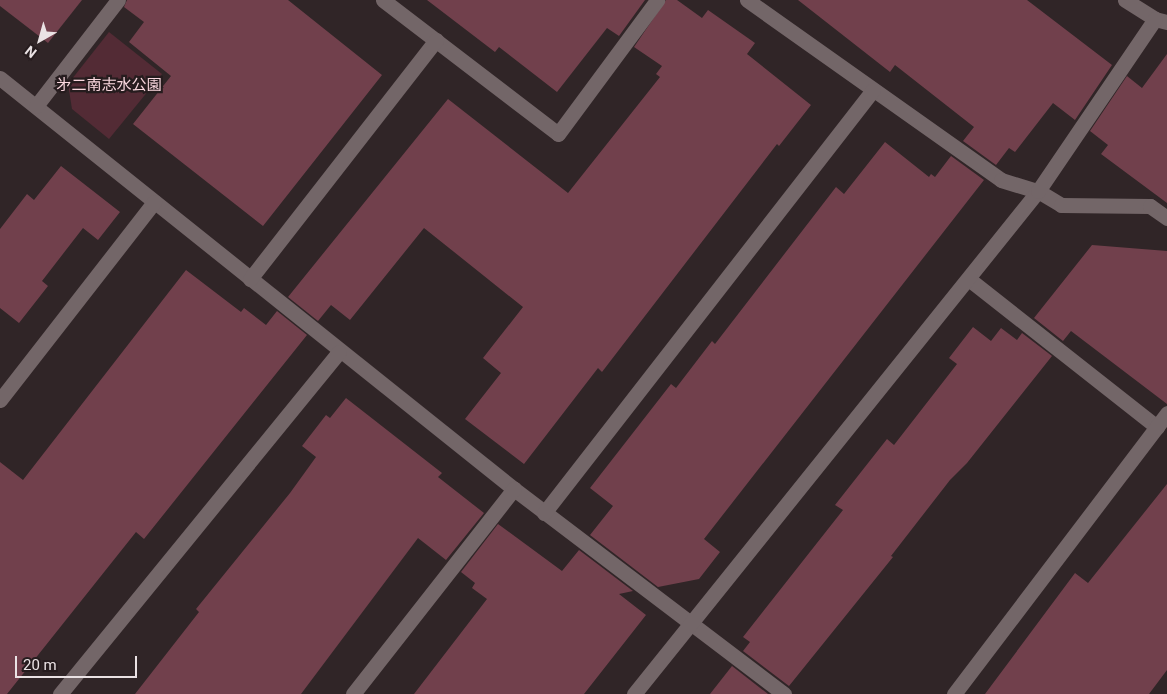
<!DOCTYPE html>
<html>
<head>
<meta charset="utf-8">
<style>
  body { margin:0 }
  #map { position:relative; width:1167px; height:694px; overflow:hidden; background:#302527; font-family:Roboto,"Noto Sans JP",sans-serif }
  div>[style] { position:absolute }
  [style*='--x'] { left:calc(var(--x)*1px); top:calc(var(--y)*1px); width:calc(var(--w)*1px); rotate:calc(var(--a)*1deg) }
  .green>* { inset:0; background:#532b35 }
  .building>* { inset:0; background:#71404c }
  .minor>* { height:15px; margin:-7.5px; padding:0 7.5px; transform-origin:7.5px; border-radius:7.5px; background:#736668 }
  span { translate:-50% -50%; white-space:nowrap; text-align:center; line-height:1.15; -webkit-text-stroke:4.5px #261c1e; paint-order:stroke }
  .park-label { font-size:15px; color:#fad8df }
  .north { position:absolute; left:15px; top:15px; width:50px; height:50px; -webkit-text-stroke:4px #261c1e; paint-order:stroke; rotate:218deg; font-size:14px; font-weight:700; line-height:20px; text-align:center; color:#eae2e4 }
  .north::after { content:''; display:block; margin:auto; width:18px; height:22px; background:#eae2e4; clip-path:polygon(50% 0,100% 100%,50% 72%,0 100%) }
  .scale { position:absolute; left:15px; top:656px; width:122px; height:22px; box-sizing:border-box; border:2px solid #eae2e4; border-top:0; padding-left:6px; font-size:15px; line-height:18px; white-space:nowrap; color:#eae2e4; -webkit-text-stroke:4px #261c1e; paint-order:stroke }
</style>
</head>
<body>
<div id="map">
  <div class="green">
    <i style="clip-path:polygon(109px 32px,162px 74px,109px 139px,72px 109px,68px 84px)"></i>
  </div>
  <div class="building">
    <i style="clip-path:polygon(0 0,82px 0,48px 43px,0 6px)"></i>
    <i style="clip-path:polygon(127px 0,288px 0,382px 75px,263px 226px,133px 124px,171px 76px,129px 42px,144px 22px,124px 7px)"></i>
    <i style="clip-path:polygon(427px 0,645px 0,619px 36px,607px 28px,557px 92px,499px 47px,495px 52px)"></i>
    <i style="clip-path:polygon(666px 0,677px 0,702px 18px,708px 10px,755px 43px,747px 54px,811px 105px,779px 146px,777px 144px,602px 372px,598px 368px,524px 464px,465px 419px,501px 373px,483px 358px,523px 307px,424px 228px,350px 320px,331px 305px,318px 321px,288px 297px,448px 99px,568px 193px,660px 77px,656px 74px,662px 66px,634px 47px)"></i>
    <i style="clip-path:polygon(798px 0,1027px 0,1112px 65px,1075px 120px,1053px 103px,1015px 152px,1009px 148px,996px 165px,963px 141px,974px 127px,895px 65px,890px 72px)"></i>
    <i style="clip-path:polygon(1167px 54px,1167px 203px,1101px 154px,1108px 145px,1090px 131px,1127px 76px,1142px 88px)"></i>
    <i style="clip-path:polygon(885px 142px,929px 177px,931px 174px,935px 177px,951px 156px,984px 180px,704px 539px,720px 552px,699px 579px,658px 587px,590px 535px,613px 506px,590px 488px,671px 384px,676px 388px,712px 341px,715px 344px,836px 187px,844px 194px)"></i>
    <i style="clip-path:polygon(61px 166px,120px 212px,98px 240px,83px 228px,42px 281px,48px 286px,19px 323px,0 308px,0 229px,27px 194px,34px 200px)"></i>
    <i style="clip-path:polygon(1092px 245px,1167px 251px,1167px 404px,1071px 331px,1063px 341px,1034px 318px)"></i>
    <i style="clip-path:polygon(186px 270px,241px 312px,244px 308px,266px 325px,277px 311px,307px 335px,144px 539px,136px 532px,7px 694px,0 694px,0 462px,23px 480px)"></i>
    <i style="clip-path:polygon(973px 327px,991px 341px,1001px 328px,1017px 340px,1022px 333px,1052px 356px,967px 463px,950px 480px,891px 556px,893px 557px,789px 686px,743px 651px,750px 642px,743px 637px,843px 510px,835px 505px,887px 439px,894px 445px,957px 364px,949px 358px)"></i>
    <i style="clip-path:polygon(346px 398px,442px 473px,438px 477px,484px 513px,446px 560px,418px 538px,301px 694px,135px 694px,199px 612px,196px 609px,290px 493px,316px 457px,302px 446px,326px 415px,330px 418px)"></i>
    <i style="clip-path:polygon(1167px 484px,1167px 670px,1149px 694px,985px 694px,1075px 573px,1088px 583px)"></i>
    <i style="clip-path:polygon(498px 524px,562px 571px,579px 550px,633px 591px,619px 594px,646px 615px,584px 694px,414px 694px,487px 599px,472px 588px,475px 583px,461px 572px)"></i>
    <i style="clip-path:polygon(732px 666px,768px 694px,710px 694px)"></i>
  </div>
  <div class="minor">
    <i style="--x:383;--y:0;--w:220;--a:37.4"></i>
    <i style="--x:558;--y:134;--w:167;--a:-53.5"></i>
    <i style="--x:747;--y:0;--w:311;--a:35.3"></i>
    <i style="--x:1001;--y:180;--w:39;--a:17"></i>
    <i style="--x:1038;--y:191;--w:27;--a:31"></i>
    <i style="--x:1061;--y:205;--w:89;--a:0.6"></i>
    <i style="--x:1150;--y:206;--w:21;--a:35"></i>
    <i style="--x:1125;--y:0;--w:36;--a:32"></i>
    <i style="--x:1155;--y:19;--w:12;--a:14"></i>
    <i style="--x:0;--y:78;--w:658;--a:38.65"></i>
    <i style="--x:514;--y:489;--w:339;--a:37.2"></i>
    <i style="--x:36;--y:106;--w:134;--a:-52.3"></i>
    <i style="--x:250;--y:279;--w:303;--a:-52.1"></i>
    <i style="--x:970;--y:280;--w:238;--a:38.2"></i>
    <i style="--x:0;--y:400;--w:251;--a:-52.1"></i>
    <i style="--x:544;--y:513;--w:536;--a:-52.13"></i>
    <i style="--x:60;--y:694;--w:441;--a:-50.8"></i>
    <i style="--x:353;--y:694;--w:261;--a:-51.9"></i>
    <i style="--x:634;--y:694;--w:645;--a:-51.23"></i>
    <i style="--x:1038;--y:191;--w:208;--a:-55.8"></i>
    <i style="--x:954;--y:694;--w:353;--a:-52.8"></i>
  </div>
  <div class="park-label">
    <span style="left:109px;top:86px">㐧二南志水公園</span>
  </div>
  <div class="north">N</div>
  <div class="scale">20 m</div>
</div>
</body>
</html>
